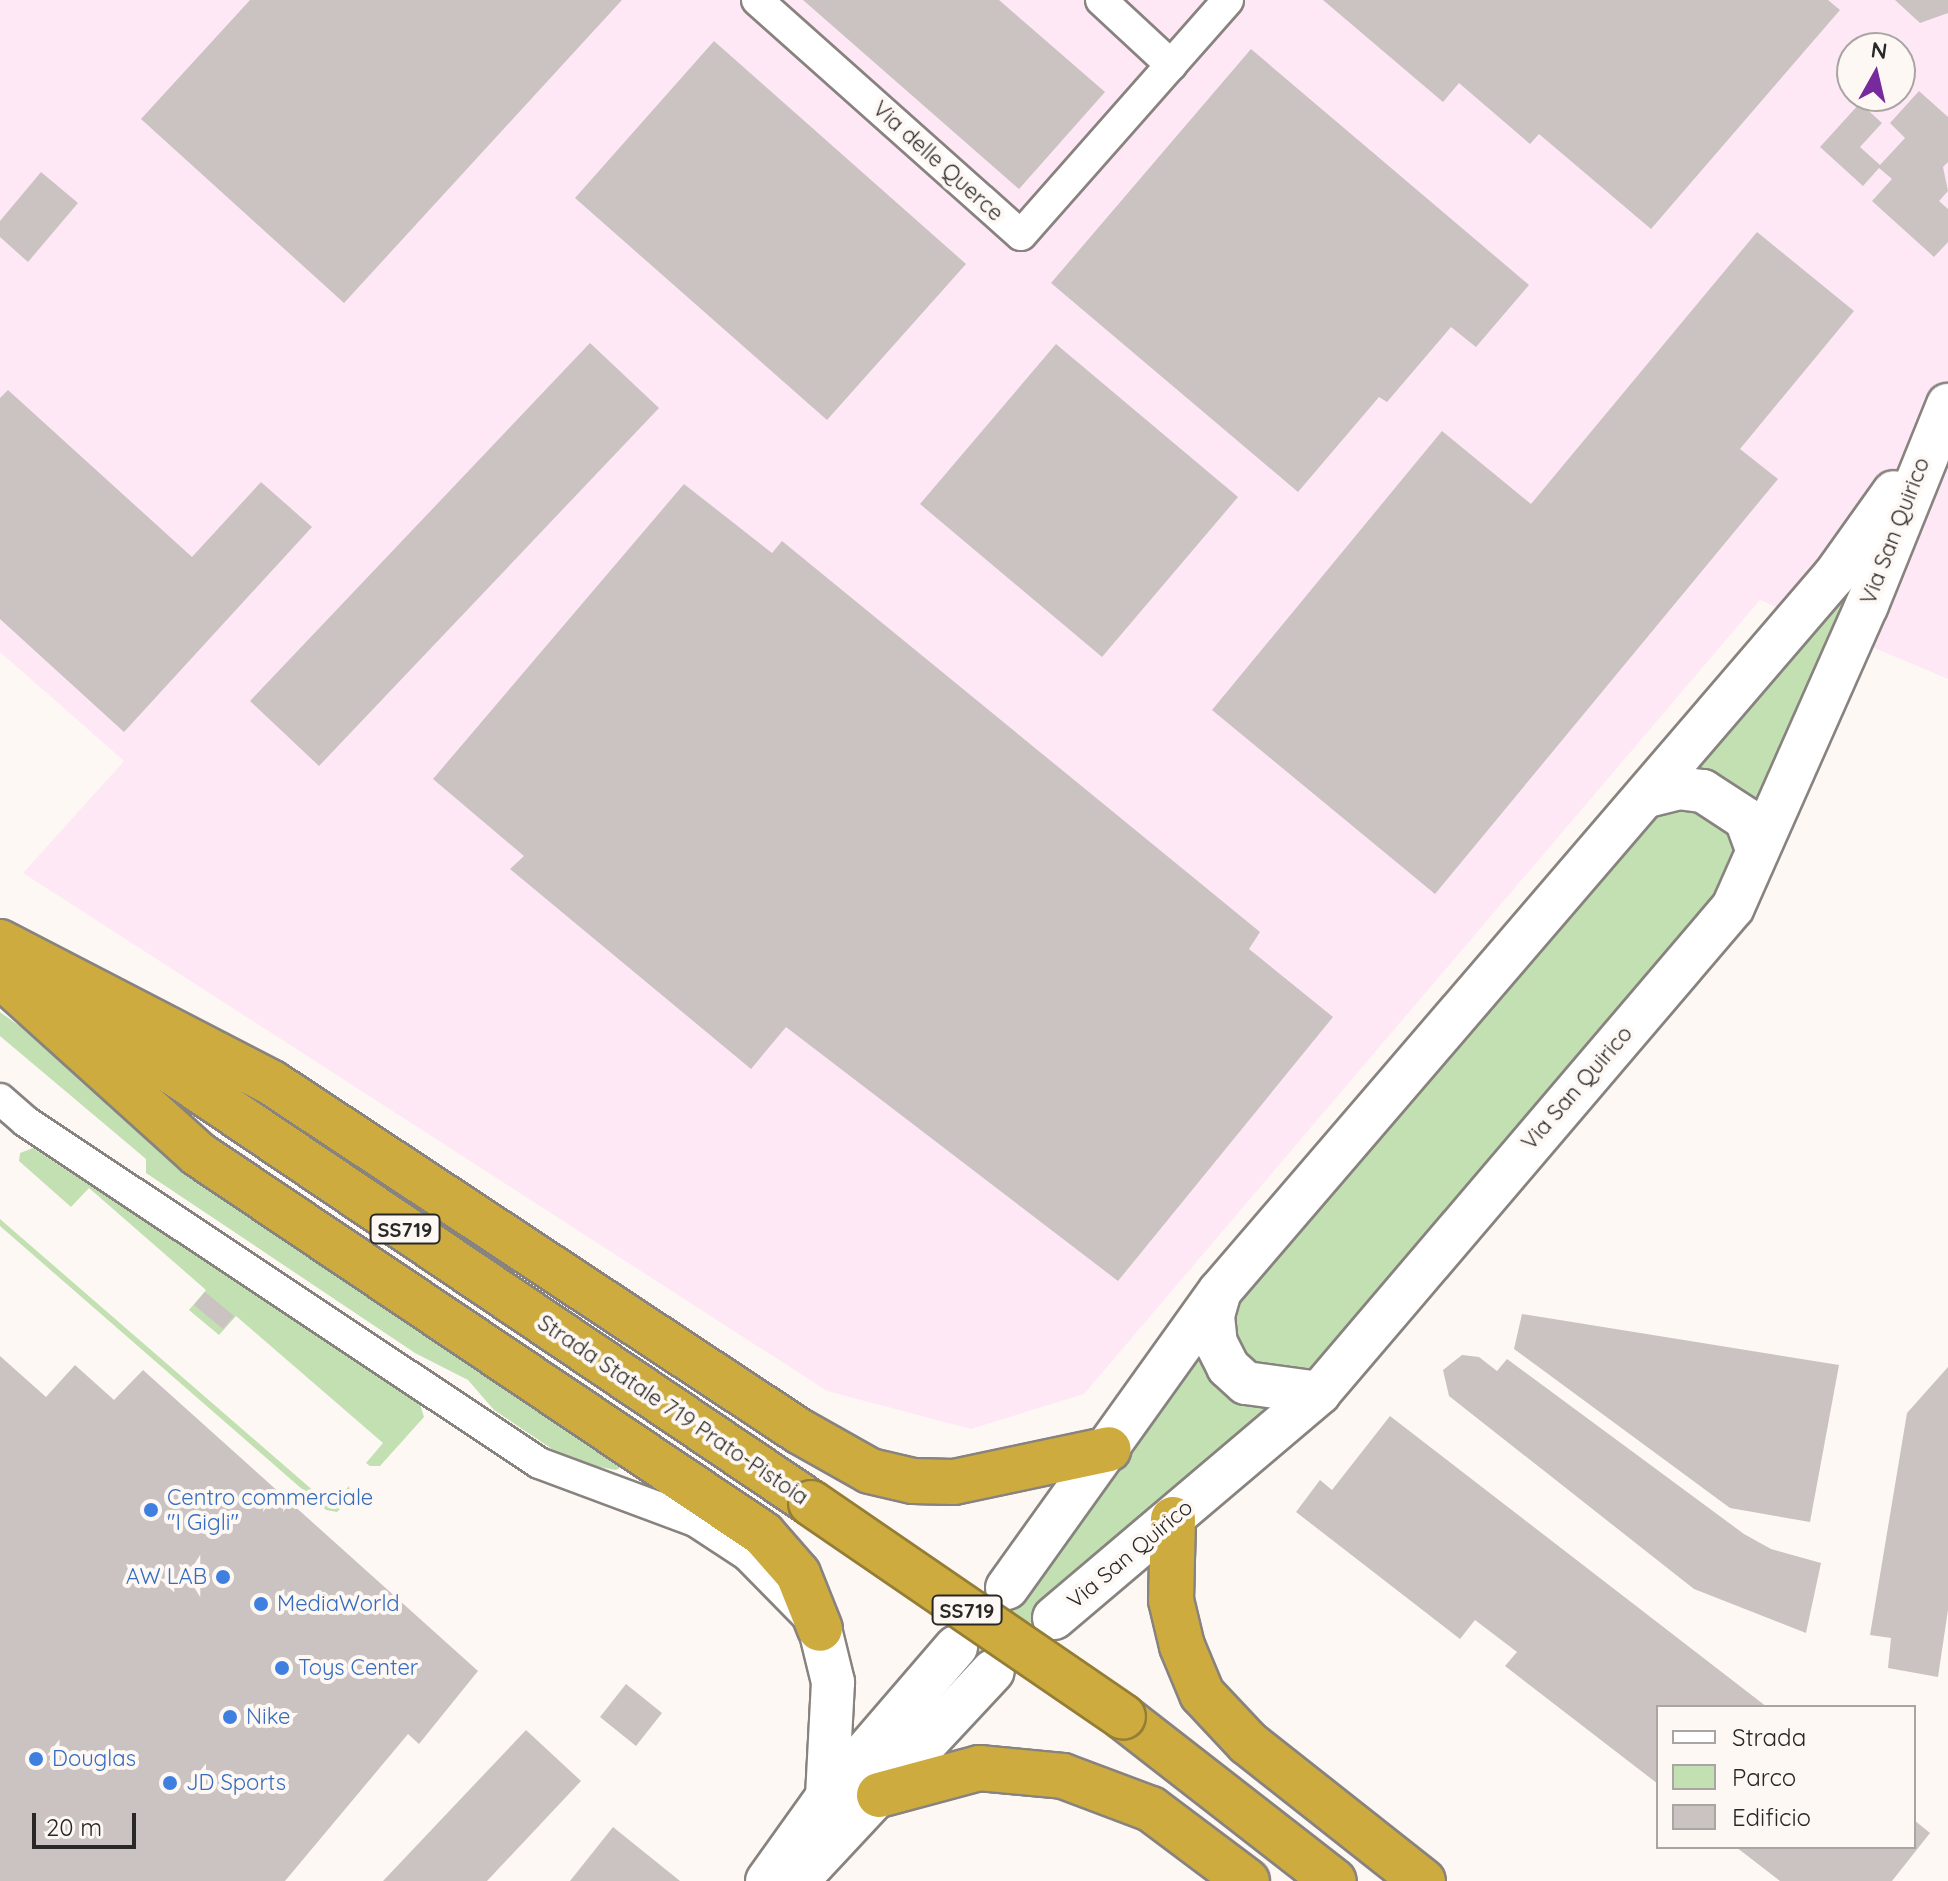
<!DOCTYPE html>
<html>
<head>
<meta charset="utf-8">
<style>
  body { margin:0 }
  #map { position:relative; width:1948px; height:1881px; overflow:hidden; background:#fef8f4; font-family:Quicksand,sans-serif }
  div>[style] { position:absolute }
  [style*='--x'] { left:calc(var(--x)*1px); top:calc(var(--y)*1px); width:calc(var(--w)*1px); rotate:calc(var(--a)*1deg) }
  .industrial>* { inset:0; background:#fee8f6 }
  .green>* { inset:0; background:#c2e0b2 }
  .building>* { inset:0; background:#cac3c1 }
  .roads { filter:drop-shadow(2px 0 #88837f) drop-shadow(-2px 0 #88837f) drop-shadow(0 2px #88837f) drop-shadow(0 -2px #88837f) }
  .street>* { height:30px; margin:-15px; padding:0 15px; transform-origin:15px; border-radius:15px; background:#fff }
  .secondary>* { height:42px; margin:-21px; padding:0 21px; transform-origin:21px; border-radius:21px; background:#fff }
  .highway>* { height:44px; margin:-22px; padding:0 22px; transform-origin:22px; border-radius:22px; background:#cdab3e }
  .bridges { filter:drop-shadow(2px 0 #947d36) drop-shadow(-2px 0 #947d36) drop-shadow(0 2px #947d36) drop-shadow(0 -2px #947d36) }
  .highway-bridge>* { height:44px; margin:-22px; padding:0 22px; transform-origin:22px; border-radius:22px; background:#cdab3e }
  .dots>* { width:22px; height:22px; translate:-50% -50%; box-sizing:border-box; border:4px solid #fef8f4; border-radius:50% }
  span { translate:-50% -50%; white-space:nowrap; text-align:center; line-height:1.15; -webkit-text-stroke:8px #fef8f4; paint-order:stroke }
  .shield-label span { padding:2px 6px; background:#fef8f4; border:2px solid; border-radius:6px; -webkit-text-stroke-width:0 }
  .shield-label { font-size:20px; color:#2a2827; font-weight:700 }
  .street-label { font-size:22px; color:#2a2827 }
  .shop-label { font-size:22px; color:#366cbe }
  .left { translate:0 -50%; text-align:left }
  .right { translate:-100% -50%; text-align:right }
  .legend { position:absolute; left:1656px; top:1705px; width:260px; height:144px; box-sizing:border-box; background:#fef8f4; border:2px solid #a9a5a2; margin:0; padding:10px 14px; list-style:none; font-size:24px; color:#2a2827 }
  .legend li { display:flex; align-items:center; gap:16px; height:40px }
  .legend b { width:40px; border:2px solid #a9a5a2 }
  .north { position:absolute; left:1836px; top:32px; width:80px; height:80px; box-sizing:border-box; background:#fef8f4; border:2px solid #a9a5a2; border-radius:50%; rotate:8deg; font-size:22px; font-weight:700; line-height:32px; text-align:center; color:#2a2827 }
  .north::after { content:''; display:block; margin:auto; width:28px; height:36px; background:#762a9c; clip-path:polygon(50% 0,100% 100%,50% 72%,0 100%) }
  .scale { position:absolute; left:32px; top:1813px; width:104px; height:36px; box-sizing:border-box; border:4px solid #2a2827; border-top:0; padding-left:10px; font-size:24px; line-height:28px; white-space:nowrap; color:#2a2827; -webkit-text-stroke:6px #fef8f4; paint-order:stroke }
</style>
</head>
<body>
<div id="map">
  <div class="industrial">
    <i style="clip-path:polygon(evenodd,0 0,1948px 0,1948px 679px,1760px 600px,1084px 1394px,971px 1429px,827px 1391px,23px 873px,124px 761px,0 652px,0 0,1852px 48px,1900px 48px,1900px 96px,1852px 96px,1852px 48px)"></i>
  </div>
  <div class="green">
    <i style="clip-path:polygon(1849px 590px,1853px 592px,1758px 821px,1684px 772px)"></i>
    <i style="clip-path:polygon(1663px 807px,1718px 814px,1738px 845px,1734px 883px,1322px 1362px,1308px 1372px,1274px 1378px,1233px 1349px,1234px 1297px)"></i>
    <i style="clip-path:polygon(0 1012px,81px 1070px,623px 1466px,616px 1470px,594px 1466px,552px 1449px,494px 1410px,468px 1380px,415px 1353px,146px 1173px,146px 1159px,0 1036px)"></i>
    <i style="clip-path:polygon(33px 1148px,419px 1401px,424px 1417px,380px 1466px,370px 1466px,366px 1463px,383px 1443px,236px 1316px,219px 1335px,189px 1310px,206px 1290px,89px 1188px,71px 1207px,19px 1161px,20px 1153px)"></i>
    <i style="clip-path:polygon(0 1219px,331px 1506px,349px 1486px,351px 1498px,337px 1512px,326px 1510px,0 1226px)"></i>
    <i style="clip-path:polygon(1202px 1334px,1283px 1406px,969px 1675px,963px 1668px)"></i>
  </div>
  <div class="building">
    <i style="clip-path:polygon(250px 0,622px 0,344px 303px,141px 119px)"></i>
    <i style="clip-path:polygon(803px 0,999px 0,1105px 92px,1019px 189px)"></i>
    <i style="clip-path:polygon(1323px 0,1828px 0,1840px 10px,1651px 229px,1539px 134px,1530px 144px,1459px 83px,1443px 102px)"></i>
    <i style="clip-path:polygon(1895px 0,1948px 0,1948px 13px,1920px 23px)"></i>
    <i style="clip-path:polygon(714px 41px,966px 264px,827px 420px,575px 198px)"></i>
    <i style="clip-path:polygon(1251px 49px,1529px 285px,1476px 347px,1451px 327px,1387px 402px,1379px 397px,1298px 492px,1051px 283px)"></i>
    <i style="clip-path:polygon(1919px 91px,1948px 117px,1948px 162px,1943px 167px,1948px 191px,1939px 201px,1948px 209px,1948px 242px,1934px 257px,1872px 201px,1892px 179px,1879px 168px,1863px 186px,1820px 147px,1860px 103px,1882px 123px,1860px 147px,1880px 165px,1905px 138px,1890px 123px)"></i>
    <i style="clip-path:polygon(41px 172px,78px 203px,28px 262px,0 237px,0 221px)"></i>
    <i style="clip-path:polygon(1757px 232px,1854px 311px,1740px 449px,1778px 479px,1435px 894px,1212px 710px,1442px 431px,1531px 504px)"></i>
    <i style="clip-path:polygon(590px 343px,659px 408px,319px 766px,250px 701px)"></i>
    <i style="clip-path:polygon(1056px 344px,1238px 497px,1102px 657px,920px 504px)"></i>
    <i style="clip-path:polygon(8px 390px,192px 557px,261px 482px,312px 527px,124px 732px,0 619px,0 398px)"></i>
    <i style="clip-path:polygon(684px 484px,772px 553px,782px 541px,1260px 932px,1249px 949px,1333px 1017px,1118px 1281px,786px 1027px,751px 1069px,510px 869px,524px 856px,433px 779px)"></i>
    <i style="clip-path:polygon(205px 1292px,234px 1316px,223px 1329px,194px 1305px)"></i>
    <i style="clip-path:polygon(1522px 1314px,1839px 1365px,1810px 1522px,1730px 1508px,1514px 1349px)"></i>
    <i style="clip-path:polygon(1462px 1355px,1479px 1357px,1497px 1371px,1507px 1359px,1744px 1534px,1771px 1549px,1821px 1563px,1806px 1633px,1694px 1589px,1449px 1396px,1443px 1370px)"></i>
    <i style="clip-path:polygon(0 1356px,46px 1397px,75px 1365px,114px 1400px,143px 1370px,478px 1671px,419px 1744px,408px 1734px,285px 1881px,0 1881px)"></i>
    <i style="clip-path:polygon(1948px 1367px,1948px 1610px,1938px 1677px,1888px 1668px,1891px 1638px,1870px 1635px,1907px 1413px)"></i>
    <i style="clip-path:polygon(1390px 1416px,1767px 1707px,1658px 1707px,1658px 1784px,1505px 1666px,1517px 1652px,1475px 1620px,1460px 1639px,1296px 1512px,1320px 1480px,1332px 1490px)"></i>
    <i style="clip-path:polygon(626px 1684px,662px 1713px,636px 1746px,600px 1717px)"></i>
    <i style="clip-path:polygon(526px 1730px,581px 1781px,487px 1881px,383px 1881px)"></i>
    <i style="clip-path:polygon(1914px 1820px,1930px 1833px,1892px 1881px,1780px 1881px,1736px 1847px,1914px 1847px)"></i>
    <i style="clip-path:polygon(613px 1827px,680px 1881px,570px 1881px)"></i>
  </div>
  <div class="roads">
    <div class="street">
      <i style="--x:757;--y:0;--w:353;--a:41.7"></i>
      <i style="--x:1021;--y:235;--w:313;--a:-48.6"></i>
      <i style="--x:1101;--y:0;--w:96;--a:42.9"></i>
      <i style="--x:0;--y:1099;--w:33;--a:41"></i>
      <i style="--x:25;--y:1121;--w:617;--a:33.64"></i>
      <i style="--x:539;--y:1463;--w:166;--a:20.4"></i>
      <i style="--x:695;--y:1521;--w:62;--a:33.2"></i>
      <i style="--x:747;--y:1555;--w:87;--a:45.5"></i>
    </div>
    <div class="secondary">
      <i style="--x:1647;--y:796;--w:32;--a:-14"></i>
      <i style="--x:1678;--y:788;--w:25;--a:7"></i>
      <i style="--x:1703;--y:791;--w:51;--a:33.1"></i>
      <i style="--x:1746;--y:819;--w:33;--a:70"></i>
      <i style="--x:1220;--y:1291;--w:26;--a:106"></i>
      <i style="--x:1213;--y:1316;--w:27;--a:84"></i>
      <i style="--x:1216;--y:1343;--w:27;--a:63"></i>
      <i style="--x:1228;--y:1367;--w:24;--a:42"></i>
      <i style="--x:1246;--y:1383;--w:74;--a:7.8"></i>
      <i style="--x:1007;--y:1588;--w:365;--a:-54.4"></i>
      <i style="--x:1220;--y:1291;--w:942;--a:-49.35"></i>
      <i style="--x:1834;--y:576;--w:103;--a:-54.5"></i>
      <i style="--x:1054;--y:1618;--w:348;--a:-40.3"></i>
      <i style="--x:1319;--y:1393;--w:638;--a:-49.57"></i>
      <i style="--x:1733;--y:907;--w:330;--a:-66.1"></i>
      <i style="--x:1867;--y:605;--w:216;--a:-68"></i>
      <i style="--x:820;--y:1629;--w:55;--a:76.2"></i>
      <i style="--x:833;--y:1682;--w:115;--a:93"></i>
      <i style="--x:767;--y:1881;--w:103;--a:-54.5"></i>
      <i style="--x:827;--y:1797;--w:198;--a:-49.3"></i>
      <i style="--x:797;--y:1881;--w:287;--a:-47"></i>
    </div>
    <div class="highway">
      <i style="--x:0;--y:942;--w:306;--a:27.4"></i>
      <i style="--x:272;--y:1083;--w:632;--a:33.44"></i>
      <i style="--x:799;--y:1431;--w:81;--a:29.4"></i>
      <i style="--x:870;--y:1471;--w:44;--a:13.1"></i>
      <i style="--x:913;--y:1481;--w:41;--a:1.4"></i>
      <i style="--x:954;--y:1482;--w:158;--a:-12"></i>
      <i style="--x:0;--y:975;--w:267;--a:42.1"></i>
      <i style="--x:198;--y:1154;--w:681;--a:33.92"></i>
      <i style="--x:763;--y:1534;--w:53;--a:48.8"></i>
      <i style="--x:798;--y:1574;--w:59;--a:68.2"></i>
      <i style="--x:72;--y:1004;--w:892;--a:34.03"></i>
      <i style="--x:1173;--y:1519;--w:81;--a:91.4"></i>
      <i style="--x:1171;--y:1600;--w:47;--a:76.6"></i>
      <i style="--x:1182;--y:1646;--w:52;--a:67.4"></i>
      <i style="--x:1202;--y:1694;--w:67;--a:46.8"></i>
      <i style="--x:1248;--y:1743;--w:223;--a:38.3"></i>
      <i style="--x:1123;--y:1717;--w:267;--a:37.9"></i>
      <i style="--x:879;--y:1795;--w:104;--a:-15.1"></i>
      <i style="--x:979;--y:1768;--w:84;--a:5.4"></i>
      <i style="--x:1063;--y:1776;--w:94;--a:20.6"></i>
      <i style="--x:1151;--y:1809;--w:120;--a:36.9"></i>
    </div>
  </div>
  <div class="bridges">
    <div class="highway-bridge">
      <i style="--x:811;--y:1503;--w:378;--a:34.4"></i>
    </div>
  </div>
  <div class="dots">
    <i style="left:151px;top:1510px;background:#3f7fe0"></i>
    <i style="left:223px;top:1577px;background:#3f7fe0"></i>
    <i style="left:261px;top:1604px;background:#3f7fe0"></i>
    <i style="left:282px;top:1668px;background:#3f7fe0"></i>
    <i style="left:230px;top:1717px;background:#3f7fe0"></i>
    <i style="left:36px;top:1759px;background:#3f7fe0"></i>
    <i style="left:170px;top:1783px;background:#3f7fe0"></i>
  </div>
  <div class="shield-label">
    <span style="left:405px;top:1229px">SS719</span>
    <span style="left:967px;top:1610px">SS719</span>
  </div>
  <div class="street-label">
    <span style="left:938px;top:161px;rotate:42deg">Via delle Querce</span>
    <span style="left:1895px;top:531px;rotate:-69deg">Via San Quirico</span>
    <span style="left:1577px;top:1088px;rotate:-49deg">Via San Quirico</span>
    <span style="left:673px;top:1410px;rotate:34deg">Strada Statale 719 Prato-Pistoia</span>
    <span style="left:1130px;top:1554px;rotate:-40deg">Via San Quirico</span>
  </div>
  <div class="shop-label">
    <span class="left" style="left:167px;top:1510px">Centro commerciale<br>"I Gigli"</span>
    <span class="right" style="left:207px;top:1577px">AW LAB</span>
    <span class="left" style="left:277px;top:1604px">MediaWorld</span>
    <span class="left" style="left:298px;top:1668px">Toys Center</span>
    <span class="left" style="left:246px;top:1717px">Nike</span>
    <span class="left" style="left:52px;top:1759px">Douglas</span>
    <span class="left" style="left:186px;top:1783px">JD Sports</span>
  </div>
  <ul class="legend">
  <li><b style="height:10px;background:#fff"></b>Strada</li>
  <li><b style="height:22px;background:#c2e0b2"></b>Parco</li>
  <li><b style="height:22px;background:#cac3c1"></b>Edificio</li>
  </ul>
  <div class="north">N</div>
  <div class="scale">20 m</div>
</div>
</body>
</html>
